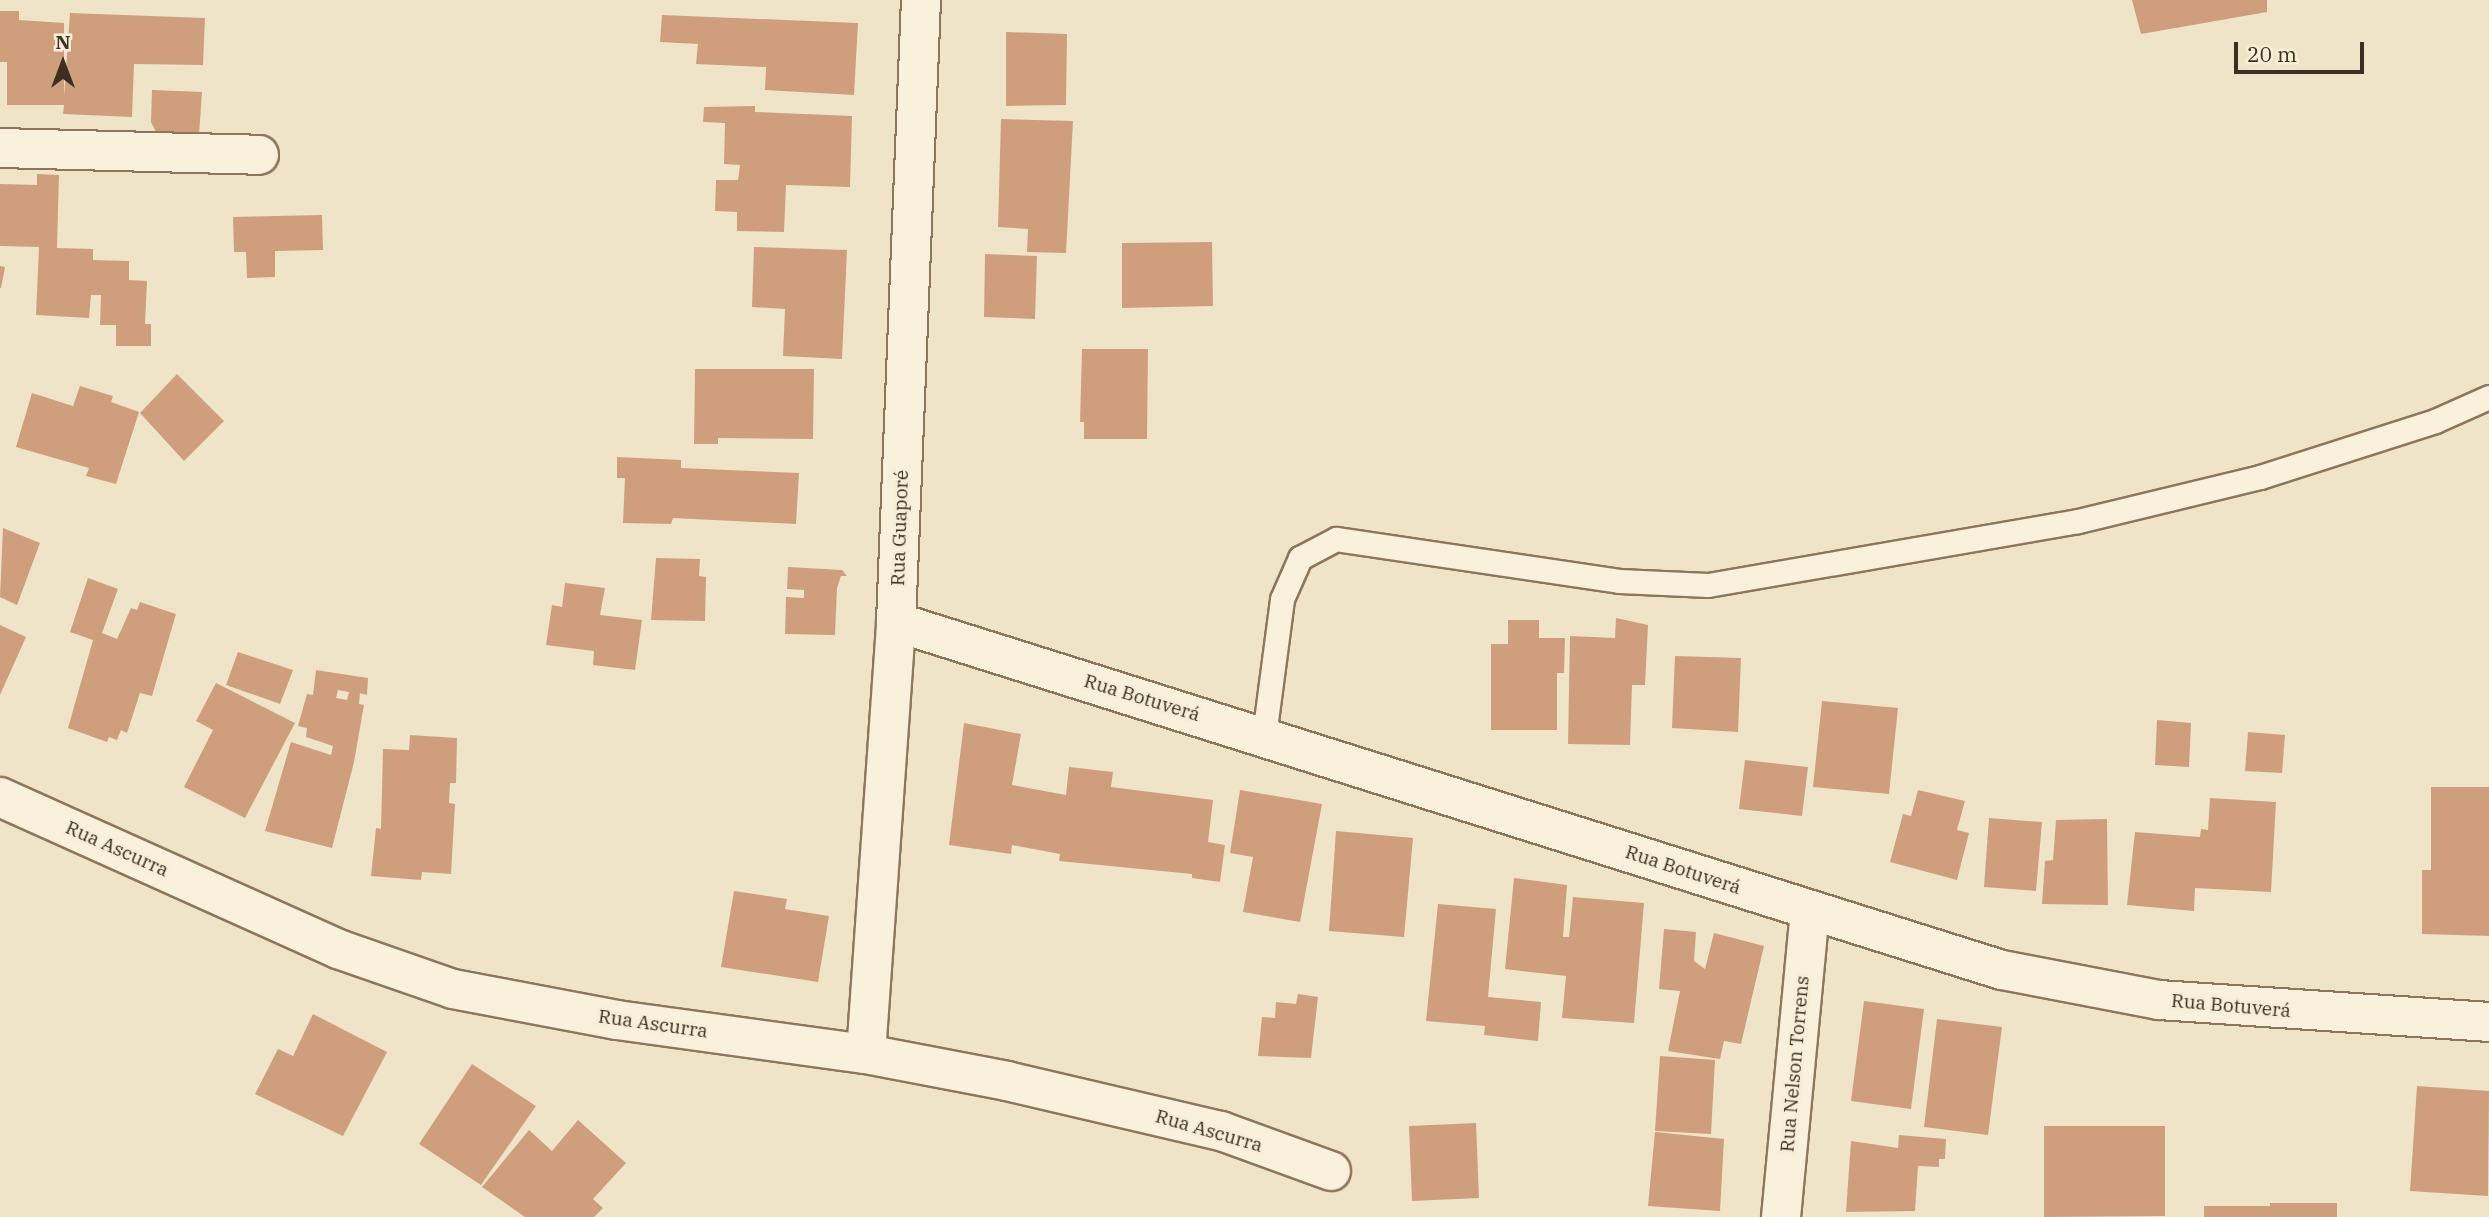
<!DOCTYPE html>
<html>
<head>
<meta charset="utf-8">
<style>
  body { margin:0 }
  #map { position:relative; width:2489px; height:1217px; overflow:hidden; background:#f0e4c8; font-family:"IBM Plex Serif",serif }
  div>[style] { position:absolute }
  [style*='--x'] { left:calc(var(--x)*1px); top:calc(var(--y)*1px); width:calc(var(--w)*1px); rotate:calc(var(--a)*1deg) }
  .building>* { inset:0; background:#cf9f7d }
  .roads { filter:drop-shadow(2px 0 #8d765c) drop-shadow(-2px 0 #8d765c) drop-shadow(0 2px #8d765c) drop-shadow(0 -2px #8d765c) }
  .service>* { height:23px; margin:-11.5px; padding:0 11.5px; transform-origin:11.5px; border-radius:11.5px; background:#faf1dc }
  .minor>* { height:38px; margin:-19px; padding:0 19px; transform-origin:19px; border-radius:19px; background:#faf1dc }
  span { translate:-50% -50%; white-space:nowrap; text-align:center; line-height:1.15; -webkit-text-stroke:6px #f7eed8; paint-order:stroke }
  .street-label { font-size:19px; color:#3d2e20 }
  .north { position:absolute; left:28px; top:28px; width:70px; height:70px; -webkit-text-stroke:5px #f7eed8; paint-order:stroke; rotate:0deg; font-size:19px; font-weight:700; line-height:28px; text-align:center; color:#3d2e20 }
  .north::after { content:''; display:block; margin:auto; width:24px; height:32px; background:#3d2e20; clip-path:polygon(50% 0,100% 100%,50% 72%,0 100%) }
  .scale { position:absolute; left:2234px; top:42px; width:130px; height:32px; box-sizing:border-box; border:4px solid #3d2e20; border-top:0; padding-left:9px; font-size:21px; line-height:24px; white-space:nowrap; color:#3d2e20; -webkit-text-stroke:5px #f7eed8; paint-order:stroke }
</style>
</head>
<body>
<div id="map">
  <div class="building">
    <i style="clip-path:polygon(2132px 0,2267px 0,2267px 12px,2141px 34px)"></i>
    <i style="clip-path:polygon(0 11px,19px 11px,19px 20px,64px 23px,64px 97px,70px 13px,205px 18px,203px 65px,134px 64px,132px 117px,63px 114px,64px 105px,7px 105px,7px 62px,0 62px)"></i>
    <i style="clip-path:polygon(662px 15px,858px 23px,854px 95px,765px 90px,766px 67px,696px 64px,698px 44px,660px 42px)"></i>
    <i style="clip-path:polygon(1006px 32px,1067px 34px,1066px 105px,1006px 106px)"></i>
    <i style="clip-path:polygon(152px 90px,202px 92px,199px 135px,157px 134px,151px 122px)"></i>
    <i style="clip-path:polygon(755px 106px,755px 112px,852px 116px,850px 187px,786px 185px,784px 232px,737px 231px,737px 212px,715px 211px,716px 180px,738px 180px,740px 165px,724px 164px,725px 123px,703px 122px,704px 107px)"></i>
    <i style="clip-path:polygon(1001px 119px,1073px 121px,1066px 253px,1027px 252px,1028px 229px,998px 227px)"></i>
    <i style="clip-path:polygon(37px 174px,59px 175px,57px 248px,93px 249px,93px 260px,129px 261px,129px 280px,147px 281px,145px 324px,151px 324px,151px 346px,116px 346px,116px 325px,100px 325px,101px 295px,91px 295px,89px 318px,36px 315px,39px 247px,0 246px,0 184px,37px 185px)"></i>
    <i style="clip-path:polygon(322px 215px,323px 250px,275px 251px,275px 277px,247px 278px,246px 252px,234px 252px,233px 217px)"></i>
    <i style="clip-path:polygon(1212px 242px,1213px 306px,1122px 308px,1122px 243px)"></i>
    <i style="clip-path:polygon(754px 247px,847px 250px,842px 359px,783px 356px,785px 309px,752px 307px)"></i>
    <i style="clip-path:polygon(985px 254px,1037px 256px,1035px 319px,984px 317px)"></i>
    <i style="clip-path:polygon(0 266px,5px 267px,1px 288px,0 288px)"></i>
    <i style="clip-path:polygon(1082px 349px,1148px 349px,1147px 439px,1084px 439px,1084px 422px,1080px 422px)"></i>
    <i style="clip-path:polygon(695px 369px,814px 369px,813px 439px,718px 438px,718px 444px,694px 444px)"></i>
    <i style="clip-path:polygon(177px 374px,224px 421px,184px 461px,140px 413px)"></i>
    <i style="clip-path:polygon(80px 386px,113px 396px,111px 402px,139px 412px,116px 484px,86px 476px,89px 468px,16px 447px,32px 393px,73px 406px)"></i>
    <i style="clip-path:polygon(617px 457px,681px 460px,681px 468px,799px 473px,796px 524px,673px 518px,671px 524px,623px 523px,625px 478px,617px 478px)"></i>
    <i style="clip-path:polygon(3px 528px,40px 543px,17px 605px,0 597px)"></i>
    <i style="clip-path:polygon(656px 558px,700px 559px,699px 576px,706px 577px,705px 621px,651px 620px)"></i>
    <i style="clip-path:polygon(788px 567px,842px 570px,847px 576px,841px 576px,837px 588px,835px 635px,785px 634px,786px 597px,804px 598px,804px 590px,787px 589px)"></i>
    <i style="clip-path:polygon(88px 578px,118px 589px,102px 633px,117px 639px,131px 608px,137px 610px,140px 602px,176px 614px,152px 696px,140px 693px,127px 733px,121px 730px,117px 740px,109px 737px,107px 742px,68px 728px,93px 640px,70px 632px)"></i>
    <i style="clip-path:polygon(565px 583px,605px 588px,600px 615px,642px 620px,635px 670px,593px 665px,594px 651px,546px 645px,552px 605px,562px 607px)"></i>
    <i style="clip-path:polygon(1616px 618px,1648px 625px,1645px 685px,1632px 685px,1630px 745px,1568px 744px,1570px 636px,1615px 638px)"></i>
    <i style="clip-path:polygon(1508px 620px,1539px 620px,1539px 638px,1565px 638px,1564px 673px,1557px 673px,1557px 730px,1491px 730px,1491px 644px,1508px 644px)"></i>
    <i style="clip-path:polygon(0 625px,26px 637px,0 695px)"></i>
    <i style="clip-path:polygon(238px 652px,293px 670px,280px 704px,226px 685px)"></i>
    <i style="clip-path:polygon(1675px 656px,1741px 658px,1738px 732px,1672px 728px)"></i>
    <i style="clip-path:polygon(evenodd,316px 670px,368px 678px,367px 695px,360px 693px,359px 704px,364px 705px,354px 762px,332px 848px,265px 831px,291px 742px,331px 755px,333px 746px,306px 737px,307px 728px,298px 726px,307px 694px,313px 695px,316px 670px,338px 690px,349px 692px,347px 700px,336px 698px,338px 690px)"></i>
    <i style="clip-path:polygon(216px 683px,295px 723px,245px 818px,184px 787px,213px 730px,196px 721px)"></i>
    <i style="clip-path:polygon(1822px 701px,1898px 708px,1889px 794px,1813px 787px)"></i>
    <i style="clip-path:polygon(2157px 720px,2191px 723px,2189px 767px,2155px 765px)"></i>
    <i style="clip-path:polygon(964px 723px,1021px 734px,1012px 785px,1066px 795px,1069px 767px,1113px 772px,1111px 787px,1213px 800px,1208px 842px,1225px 845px,1220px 882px,1192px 878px,1192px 874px,1059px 861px,1060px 854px,1012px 845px,1011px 854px,949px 845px)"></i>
    <i style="clip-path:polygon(2248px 732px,2285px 735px,2282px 773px,2245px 771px)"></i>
    <i style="clip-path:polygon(410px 735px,457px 738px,456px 783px,450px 783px,449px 803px,455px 804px,451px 874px,422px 872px,421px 880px,371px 876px,376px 828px,381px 829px,383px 749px,409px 750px)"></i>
    <i style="clip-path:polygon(1745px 760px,1808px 767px,1802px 816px,1739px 809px)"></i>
    <i style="clip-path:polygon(2431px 787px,2489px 787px,2489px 936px,2422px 934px,2422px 870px,2431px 870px)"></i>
    <i style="clip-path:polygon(1240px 790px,1322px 804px,1300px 922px,1243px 912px,1253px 857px,1230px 853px)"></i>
    <i style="clip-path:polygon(1918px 790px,1965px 801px,1957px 830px,1969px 833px,1957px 880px,1890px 862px,1903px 814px,1911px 816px)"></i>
    <i style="clip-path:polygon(2210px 798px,2276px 802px,2271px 892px,2195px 888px,2194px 911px,2127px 905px,2135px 832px,2200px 837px,2201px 829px,2208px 830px)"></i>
    <i style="clip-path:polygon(1989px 818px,2042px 822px,2036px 891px,1984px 887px)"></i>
    <i style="clip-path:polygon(2107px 819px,2108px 905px,2042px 904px,2045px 861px,2053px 860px,2056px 820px)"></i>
    <i style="clip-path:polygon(1336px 831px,1413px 838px,1404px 937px,1329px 931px)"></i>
    <i style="clip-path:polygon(1514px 878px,1567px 885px,1563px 937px,1569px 937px,1573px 897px,1644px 903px,1634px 1023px,1562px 1018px,1566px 976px,1505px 969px)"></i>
    <i style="clip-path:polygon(734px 891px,787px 899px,785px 909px,829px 916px,818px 982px,721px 967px)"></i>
    <i style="clip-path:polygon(1438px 904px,1496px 909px,1488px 997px,1541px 1002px,1538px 1041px,1484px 1035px,1485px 1026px,1426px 1021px)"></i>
    <i style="clip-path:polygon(1664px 929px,1696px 932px,1694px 961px,1705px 969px,1714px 933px,1764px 946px,1741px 1044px,1724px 1041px,1720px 1059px,1668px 1051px,1680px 991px,1659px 989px)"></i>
    <i style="clip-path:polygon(1298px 994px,1318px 997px,1311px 1058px,1258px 1056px,1262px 1017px,1275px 1018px,1276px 1002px,1296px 1004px)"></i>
    <i style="clip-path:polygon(1864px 1001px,1924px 1009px,1911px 1109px,1851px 1101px)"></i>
    <i style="clip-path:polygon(313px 1014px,387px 1052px,343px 1136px,255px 1094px,278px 1049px,293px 1056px)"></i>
    <i style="clip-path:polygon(1937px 1019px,2002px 1027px,1988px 1135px,1924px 1127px)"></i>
    <i style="clip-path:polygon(1660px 1056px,1715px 1060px,1711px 1134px,1655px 1131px)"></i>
    <i style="clip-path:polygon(472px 1064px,536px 1106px,481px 1185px,419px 1144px)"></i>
    <i style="clip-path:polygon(2417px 1086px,2489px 1091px,2488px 1196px,2410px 1191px)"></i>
    <i style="clip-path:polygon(578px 1120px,626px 1163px,593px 1199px,603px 1208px,594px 1217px,525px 1217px,482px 1187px,529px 1130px,552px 1151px)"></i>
    <i style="clip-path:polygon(1476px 1123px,1479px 1198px,1412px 1201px,1409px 1126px)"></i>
    <i style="clip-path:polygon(2044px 1126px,2165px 1126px,2165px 1216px,2044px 1217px)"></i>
    <i style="clip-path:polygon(1655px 1132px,1724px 1139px,1720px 1211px,1648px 1206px)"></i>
    <i style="clip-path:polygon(1899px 1135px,1946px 1139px,1945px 1159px,1939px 1159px,1939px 1167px,1918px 1166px,1915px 1211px,1846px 1212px,1851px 1141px,1898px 1148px)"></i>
    <i style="clip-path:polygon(2270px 1203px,2337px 1203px,2337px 1217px,2204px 1217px,2204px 1206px,2270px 1206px)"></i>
  </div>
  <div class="roads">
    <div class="service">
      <i style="--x:1264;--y:736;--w:138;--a:-82.5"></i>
      <i style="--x:1282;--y:599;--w:45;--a:-66.3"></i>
      <i style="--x:1300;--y:558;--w:41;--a:-27.8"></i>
      <i style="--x:1336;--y:539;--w:286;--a:8.4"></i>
      <i style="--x:1619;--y:581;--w:89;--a:2.6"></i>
      <i style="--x:1708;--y:585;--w:375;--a:-9.8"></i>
      <i style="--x:2078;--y:521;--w:187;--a:-13.6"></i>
      <i style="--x:2260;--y:477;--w:184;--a:-17.7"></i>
      <i style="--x:2435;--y:421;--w:59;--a:-24"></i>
    </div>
    <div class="minor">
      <i style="--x:0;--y:148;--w:259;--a:1.5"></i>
      <i style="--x:896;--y:622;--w:1159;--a:17.47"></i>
      <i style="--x:2002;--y:970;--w:160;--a:10.8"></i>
      <i style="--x:2159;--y:1000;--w:331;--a:3.8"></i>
      <i style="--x:0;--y:797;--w:371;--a:24.2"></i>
      <i style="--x:338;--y:949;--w:122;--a:19.2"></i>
      <i style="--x:453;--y:989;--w:167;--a:10.7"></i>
      <i style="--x:617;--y:1020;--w:251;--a:7.8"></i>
      <i style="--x:866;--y:1054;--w:144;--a:10.8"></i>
      <i style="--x:1007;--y:1081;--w:220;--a:13.2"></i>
      <i style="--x:1221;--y:1131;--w:117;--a:20"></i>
      <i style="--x:866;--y:1054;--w:433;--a:-86"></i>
      <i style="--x:896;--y:622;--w:623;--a:-87.7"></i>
      <i style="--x:1781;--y:1217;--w:307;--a:-84.6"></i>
    </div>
  </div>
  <div class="street-label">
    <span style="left:900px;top:528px;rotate:-88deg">Rua Guaporé</span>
    <span style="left:1142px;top:698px;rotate:17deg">Rua Botuverá</span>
    <span style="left:117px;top:849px;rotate:24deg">Rua Ascurra</span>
    <span style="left:1683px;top:870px;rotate:18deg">Rua Botuverá</span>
    <span style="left:2231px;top:1006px;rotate:5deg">Rua Botuverá</span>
    <span style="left:653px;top:1024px;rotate:8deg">Rua Ascurra</span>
    <span style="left:1795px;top:1064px;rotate:-85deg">Rua Nelson Torrens</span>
    <span style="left:1209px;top:1131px;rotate:16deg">Rua Ascurra</span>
  </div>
  <div class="north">N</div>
  <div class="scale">20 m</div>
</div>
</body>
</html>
